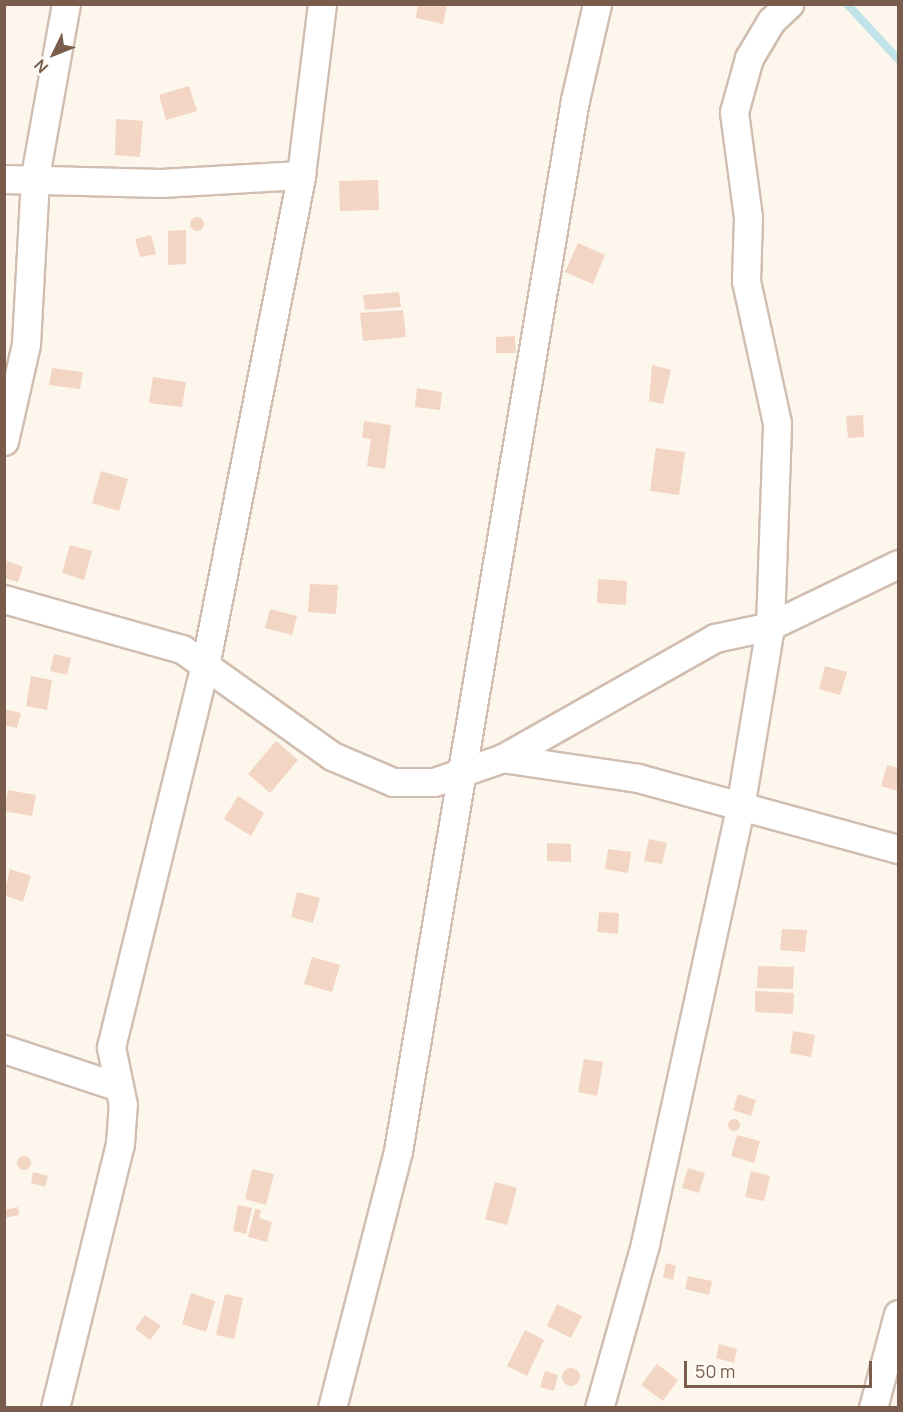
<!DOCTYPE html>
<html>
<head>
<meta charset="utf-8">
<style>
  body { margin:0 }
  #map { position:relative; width:903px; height:1412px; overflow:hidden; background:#fdf6ec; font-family:Manrope,sans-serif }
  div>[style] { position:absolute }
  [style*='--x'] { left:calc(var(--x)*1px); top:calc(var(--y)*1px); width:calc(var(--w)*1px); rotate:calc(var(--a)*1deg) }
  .stream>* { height:8px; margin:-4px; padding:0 4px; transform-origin:4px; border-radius:4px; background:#bfe3e8 }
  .building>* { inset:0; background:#f3d5c3 }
  .round { border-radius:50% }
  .roads { filter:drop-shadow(2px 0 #d1beb0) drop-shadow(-2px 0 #d1beb0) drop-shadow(0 2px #d1beb0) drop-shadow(0 -2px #d1beb0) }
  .minor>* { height:27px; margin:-13.5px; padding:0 13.5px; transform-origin:13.5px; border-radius:13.5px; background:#fff }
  span { translate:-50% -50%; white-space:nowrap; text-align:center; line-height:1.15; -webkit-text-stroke:5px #fffaf3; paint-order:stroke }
  .frame { position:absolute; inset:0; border:6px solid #7a5c4d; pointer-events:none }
  .north { position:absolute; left:24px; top:24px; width:60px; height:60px; -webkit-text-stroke:4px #fffaf3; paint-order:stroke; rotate:227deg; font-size:16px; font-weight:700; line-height:24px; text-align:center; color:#7a5c4d }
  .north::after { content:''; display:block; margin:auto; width:21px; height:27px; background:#7a5c4d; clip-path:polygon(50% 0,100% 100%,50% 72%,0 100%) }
  .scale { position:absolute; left:684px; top:1361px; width:188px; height:27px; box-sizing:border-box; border:3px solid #7a5c4d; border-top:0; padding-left:8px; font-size:18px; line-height:21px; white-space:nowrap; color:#7a5c4d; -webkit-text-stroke:4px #fffaf3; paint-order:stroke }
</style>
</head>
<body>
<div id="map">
  <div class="stream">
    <i style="--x:847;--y:4;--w:75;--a:47.2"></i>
  </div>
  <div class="building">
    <i style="clip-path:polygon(418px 4px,447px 4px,443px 24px,416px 18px)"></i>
    <i style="clip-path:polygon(189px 86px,197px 111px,166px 120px,159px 95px)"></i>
    <i style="clip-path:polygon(116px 119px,143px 121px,140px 157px,115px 155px)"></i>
    <i style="clip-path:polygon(378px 180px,379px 210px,340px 211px,339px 181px)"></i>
    <i class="round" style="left:190px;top:217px;width:14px;height:14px"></i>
    <i style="clip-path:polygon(186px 230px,186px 264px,168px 265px,168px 231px)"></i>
    <i style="clip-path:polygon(151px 235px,156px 254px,140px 257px,135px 239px)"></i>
    <i style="clip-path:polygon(578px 243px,605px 255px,593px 284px,565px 272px)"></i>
    <i style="clip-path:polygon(399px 292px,401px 307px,365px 310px,363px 295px)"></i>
    <i style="clip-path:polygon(403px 310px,406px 337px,363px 341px,360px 313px)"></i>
    <i style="clip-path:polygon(515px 336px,516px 353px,496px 353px,496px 337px)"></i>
    <i style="clip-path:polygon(652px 365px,671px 370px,663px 404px,649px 401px)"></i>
    <i style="clip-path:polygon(52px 368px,83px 372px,80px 389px,49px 385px)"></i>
    <i style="clip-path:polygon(153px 377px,186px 382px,182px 407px,149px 403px)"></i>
    <i style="clip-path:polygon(417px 388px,442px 392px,440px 410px,415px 407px)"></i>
    <i style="clip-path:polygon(863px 415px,864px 437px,848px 438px,846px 416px)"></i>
    <i style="clip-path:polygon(364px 421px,391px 425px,385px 469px,367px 466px,371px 439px,362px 438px)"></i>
    <i style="clip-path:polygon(656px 448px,685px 452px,679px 495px,650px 491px)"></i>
    <i style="clip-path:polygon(101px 471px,128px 479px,119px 511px,92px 503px)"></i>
    <i style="clip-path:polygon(70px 545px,92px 551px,84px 580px,62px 573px)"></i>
    <i style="clip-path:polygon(7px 561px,23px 567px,18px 582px,4px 578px)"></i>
    <i style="clip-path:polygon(598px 579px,627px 581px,626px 605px,597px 603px)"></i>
    <i style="clip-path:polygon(310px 584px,338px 585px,336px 614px,308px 612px)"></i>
    <i style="clip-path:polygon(270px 609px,297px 616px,292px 635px,265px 628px)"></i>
    <i style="clip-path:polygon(54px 654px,71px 658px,67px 675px,50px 671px)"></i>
    <i style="clip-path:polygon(825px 666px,847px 672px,840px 695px,819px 689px)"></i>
    <i style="clip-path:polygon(31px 676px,52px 680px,47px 710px,26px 706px)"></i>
    <i style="clip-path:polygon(4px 709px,21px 713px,17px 728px,4px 725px)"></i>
    <i style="clip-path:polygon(276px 741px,298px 760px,270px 793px,248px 774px)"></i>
    <i style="clip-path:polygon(887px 765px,898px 768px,898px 791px,881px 786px)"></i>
    <i style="clip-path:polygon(8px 790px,36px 795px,32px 816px,4px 811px)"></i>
    <i style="clip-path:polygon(238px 796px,264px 813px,251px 836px,224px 819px)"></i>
    <i style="clip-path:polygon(649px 839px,667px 843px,662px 864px,644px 861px)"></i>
    <i style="clip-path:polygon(547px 843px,571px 844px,571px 862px,547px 861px)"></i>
    <i style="clip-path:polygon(608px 849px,631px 852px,628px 873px,605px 869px)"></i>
    <i style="clip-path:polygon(10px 869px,31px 876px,23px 902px,4px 895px)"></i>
    <i style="clip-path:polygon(297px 892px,320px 898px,313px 923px,291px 917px)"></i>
    <i style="clip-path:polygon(599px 912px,619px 913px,618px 934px,597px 932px)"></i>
    <i style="clip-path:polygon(782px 929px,807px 930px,805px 952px,780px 950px)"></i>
    <i style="clip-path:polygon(312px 957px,340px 965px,332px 992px,304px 984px)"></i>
    <i style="clip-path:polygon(758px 966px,794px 967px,793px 989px,757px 988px)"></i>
    <i style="clip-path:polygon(755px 991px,794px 993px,793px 1014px,755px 1012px)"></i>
    <i style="clip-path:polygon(793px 1031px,815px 1035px,811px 1057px,790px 1053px)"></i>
    <i style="clip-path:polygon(584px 1059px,603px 1062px,597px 1096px,578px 1092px)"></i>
    <i style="clip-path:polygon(738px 1094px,756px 1100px,751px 1116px,733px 1110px)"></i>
    <i class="round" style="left:728px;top:1119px;width:12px;height:12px"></i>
    <i style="clip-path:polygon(737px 1135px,760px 1141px,754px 1163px,731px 1156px)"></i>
    <i class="round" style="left:17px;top:1156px;width:14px;height:14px"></i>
    <i style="clip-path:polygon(688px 1168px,705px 1173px,699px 1193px,682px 1188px)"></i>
    <i style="clip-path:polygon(252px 1169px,274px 1174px,266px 1205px,245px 1199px)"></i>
    <i style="clip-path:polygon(751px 1171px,770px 1176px,764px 1201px,745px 1197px)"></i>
    <i style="clip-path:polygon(33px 1172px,48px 1176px,45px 1187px,31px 1183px)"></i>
    <i style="clip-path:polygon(495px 1182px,517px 1188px,507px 1225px,485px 1219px)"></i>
    <i style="clip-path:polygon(238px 1205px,252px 1208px,246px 1234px,233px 1231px)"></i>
    <i style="clip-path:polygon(18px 1207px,19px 1215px,4px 1218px,4px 1210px)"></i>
    <i style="clip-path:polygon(255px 1209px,261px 1210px,259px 1218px,272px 1222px,267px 1242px,248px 1237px)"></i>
    <i style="clip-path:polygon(666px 1263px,676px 1266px,673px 1280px,663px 1277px)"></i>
    <i style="clip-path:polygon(688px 1276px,712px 1281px,709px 1295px,685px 1289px)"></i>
    <i style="clip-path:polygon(191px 1293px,215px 1301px,206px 1332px,182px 1324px)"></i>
    <i style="clip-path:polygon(225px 1294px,243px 1298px,234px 1339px,216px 1335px)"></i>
    <i style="clip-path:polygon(557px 1304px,582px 1316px,571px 1338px,547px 1326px)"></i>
    <i style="clip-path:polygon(145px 1315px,161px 1326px,150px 1340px,135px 1329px)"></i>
    <i style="clip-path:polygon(525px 1330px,544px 1340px,527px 1376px,507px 1366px)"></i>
    <i style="clip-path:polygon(719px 1344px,737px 1349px,734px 1363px,716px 1358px)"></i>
    <i style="clip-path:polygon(657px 1364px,678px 1380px,663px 1401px,641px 1385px)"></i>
    <i class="round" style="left:562px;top:1368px;width:18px;height:18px"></i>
    <i style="clip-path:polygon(545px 1371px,558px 1375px,554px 1391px,540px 1387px)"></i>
  </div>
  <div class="roads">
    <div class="minor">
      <i style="--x:4;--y:179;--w:157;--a:1.5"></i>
      <i style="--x:161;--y:183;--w:140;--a:-3.3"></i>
      <i style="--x:4;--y:441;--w:99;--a:-77.2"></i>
      <i style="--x:26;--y:344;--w:168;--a:-86.9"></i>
      <i style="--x:35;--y:176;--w:175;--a:-79.8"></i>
      <i style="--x:4;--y:599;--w:185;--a:15.7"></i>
      <i style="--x:182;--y:649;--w:184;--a:35.5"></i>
      <i style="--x:332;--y:756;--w:66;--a:23.1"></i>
      <i style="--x:393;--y:782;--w:41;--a:0"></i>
      <i style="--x:434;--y:782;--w:73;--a:-19.2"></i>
      <i style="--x:503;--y:758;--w:136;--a:8.4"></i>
      <i style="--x:638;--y:778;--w:270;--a:15.3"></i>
      <i style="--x:503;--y:758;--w:244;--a:-29.5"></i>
      <i style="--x:715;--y:638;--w:56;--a:-12.3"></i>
      <i style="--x:770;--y:626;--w:203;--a:-88"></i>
      <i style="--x:777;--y:423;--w:145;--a:-102.3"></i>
      <i style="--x:746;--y:281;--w:64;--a:-88.2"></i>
      <i style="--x:748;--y:217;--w:106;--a:-97.6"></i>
      <i style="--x:734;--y:112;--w:56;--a:-74.5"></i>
      <i style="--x:749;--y:58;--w:43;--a:-59.3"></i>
      <i style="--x:771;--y:21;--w:25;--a:-43"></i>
      <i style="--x:4;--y:1049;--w:121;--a:18.3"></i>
      <i style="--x:55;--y:1408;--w:272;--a:-76.2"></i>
      <i style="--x:120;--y:1144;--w:39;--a:-86"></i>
      <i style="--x:123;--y:1105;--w:59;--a:-101.7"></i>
      <i style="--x:111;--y:1047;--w:398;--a:-76.2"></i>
      <i style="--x:206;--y:661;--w:495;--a:-78.9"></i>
      <i style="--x:301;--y:175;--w:172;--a:-83"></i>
      <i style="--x:332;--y:1408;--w:265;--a:-75.6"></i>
      <i style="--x:398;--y:1151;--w:1066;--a:-80.44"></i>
      <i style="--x:575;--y:100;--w:98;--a:-77.1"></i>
      <i style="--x:599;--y:1408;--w:170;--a:-74.3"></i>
      <i style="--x:645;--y:1244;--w:446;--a:-77.7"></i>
      <i style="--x:740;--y:808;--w:184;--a:-80.6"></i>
      <i style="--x:770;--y:626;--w:142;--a:-25.8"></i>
      <i style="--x:873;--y:1408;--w:97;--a:-75.1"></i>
    </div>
  </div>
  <div class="frame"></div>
  <div class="north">N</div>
  <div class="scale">50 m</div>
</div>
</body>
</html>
